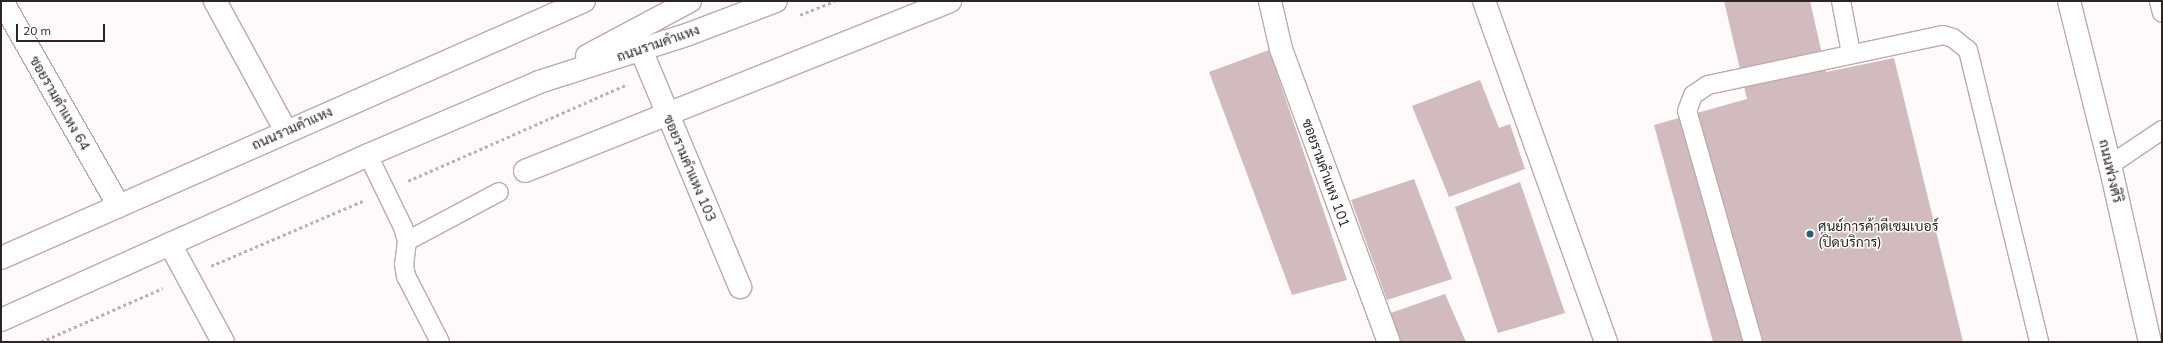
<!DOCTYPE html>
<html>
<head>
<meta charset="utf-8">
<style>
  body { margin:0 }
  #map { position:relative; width:2163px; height:343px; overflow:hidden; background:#fef9fa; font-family:Mulish,Sarabun,sans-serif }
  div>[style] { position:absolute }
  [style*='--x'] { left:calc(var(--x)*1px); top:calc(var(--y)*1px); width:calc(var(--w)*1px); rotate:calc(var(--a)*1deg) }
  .building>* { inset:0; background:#d1bbbe }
  .path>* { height:2.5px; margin-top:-1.25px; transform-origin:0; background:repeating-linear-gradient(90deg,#b8b2b3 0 3px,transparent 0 6px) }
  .roads { filter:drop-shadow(1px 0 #bea9ac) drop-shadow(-1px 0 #bea9ac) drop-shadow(0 1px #bea9ac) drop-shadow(0 -1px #bea9ac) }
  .service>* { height:18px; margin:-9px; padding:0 9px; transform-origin:9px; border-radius:9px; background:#fff }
  .minor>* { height:22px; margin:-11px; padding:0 11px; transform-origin:11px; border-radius:11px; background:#fff }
  .secondary>* { height:22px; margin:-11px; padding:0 11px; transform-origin:11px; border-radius:11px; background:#fff }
  .primary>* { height:22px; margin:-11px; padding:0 11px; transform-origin:11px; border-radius:11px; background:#fff }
  .dots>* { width:11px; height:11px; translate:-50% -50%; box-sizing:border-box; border:2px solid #fff; border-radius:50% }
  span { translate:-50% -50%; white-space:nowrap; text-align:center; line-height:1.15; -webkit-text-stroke:3px #fff; paint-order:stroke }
  .street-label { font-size:14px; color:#2c2425 }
  .poi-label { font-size:14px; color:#2c2425 }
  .left { translate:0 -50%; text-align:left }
  .frame { position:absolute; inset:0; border:2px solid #2c2425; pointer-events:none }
  .scale { position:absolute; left:16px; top:24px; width:89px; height:18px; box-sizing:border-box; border:2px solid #2c2425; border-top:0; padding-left:5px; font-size:12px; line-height:14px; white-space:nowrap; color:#2c2425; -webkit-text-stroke:3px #fff; paint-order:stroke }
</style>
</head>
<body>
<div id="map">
  <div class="building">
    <i style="clip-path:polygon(1724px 1px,1810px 1px,1826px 72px,1894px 58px,1963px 342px,1713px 342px,1654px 125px,1747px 99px)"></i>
    <i style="clip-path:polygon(1269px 50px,1347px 280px,1292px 295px,1209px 72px)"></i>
    <i style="clip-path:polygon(1480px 80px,1499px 128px,1510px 124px,1525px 169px,1449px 197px,1412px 106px)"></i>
    <i style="clip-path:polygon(1414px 179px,1452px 279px,1387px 300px,1351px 200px)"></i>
    <i style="clip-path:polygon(1520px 182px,1565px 313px,1498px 333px,1455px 207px)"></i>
    <i style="clip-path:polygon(1445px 294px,1466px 342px,1400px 342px,1388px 314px)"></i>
  </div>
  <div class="path">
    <i style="--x:800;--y:15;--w:37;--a:-22"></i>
    <i style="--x:408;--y:181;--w:238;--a:-23.8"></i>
    <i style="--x:211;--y:266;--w:165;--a:-23.2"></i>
    <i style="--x:41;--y:342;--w:133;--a:-23.9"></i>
  </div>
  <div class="roads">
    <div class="service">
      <i style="--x:1841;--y:1;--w:53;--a:79.1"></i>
      <i style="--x:2159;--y:1;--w:12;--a:76"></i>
      <i style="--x:368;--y:155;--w:80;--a:64.1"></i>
      <i style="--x:403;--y:227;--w:15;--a:74"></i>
      <i style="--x:407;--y:241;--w:23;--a:97"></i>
      <i style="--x:404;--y:264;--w:12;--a:81"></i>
      <i style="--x:406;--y:276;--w:74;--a:62.7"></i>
      <i style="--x:2110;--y:165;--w:63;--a:-33.9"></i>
      <i style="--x:407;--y:241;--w:104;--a:-28"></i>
      <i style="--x:1753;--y:342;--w:240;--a:-105.9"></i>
      <i style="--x:1687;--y:111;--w:17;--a:-69"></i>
      <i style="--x:1693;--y:95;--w:18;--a:-34"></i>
      <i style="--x:1708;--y:85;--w:240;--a:-12"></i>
      <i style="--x:1943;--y:35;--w:10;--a:17"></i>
      <i style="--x:1953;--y:38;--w:19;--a:39"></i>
      <i style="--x:1968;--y:50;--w:301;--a:76.3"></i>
    </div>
    <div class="minor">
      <i style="--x:2;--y:1;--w:236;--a:60.3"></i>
      <i style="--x:215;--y:1;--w:148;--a:61.4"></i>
      <i style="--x:1270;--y:1;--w:49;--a:77.1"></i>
      <i style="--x:1281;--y:49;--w:312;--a:69.8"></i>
      <i style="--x:1484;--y:1;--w:362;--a:70.3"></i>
      <i style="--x:641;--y:50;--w:257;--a:67.3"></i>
      <i style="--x:525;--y:171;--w:458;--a:-21.8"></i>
      <i style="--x:170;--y:244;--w:111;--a:61.6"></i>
    </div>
    <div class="secondary">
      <i style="--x:2069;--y:1;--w:169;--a:76"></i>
      <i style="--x:2110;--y:165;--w:181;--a:77.3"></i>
    </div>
    <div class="primary">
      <i style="--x:587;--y:56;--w:117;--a:-28.1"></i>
      <i style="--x:1;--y:258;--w:637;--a:-23.79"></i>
      <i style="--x:1;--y:320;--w:402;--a:-24.2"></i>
      <i style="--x:368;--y:155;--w:186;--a:-23.1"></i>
      <i style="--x:539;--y:82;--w:157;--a:-17.7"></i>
      <i style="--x:689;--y:34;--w:93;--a:-20.8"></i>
    </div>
  </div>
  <div class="dots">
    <i style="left:1810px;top:234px;background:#275f79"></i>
  </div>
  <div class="street-label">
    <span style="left:658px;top:43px;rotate:-19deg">ถนนรามคำแหง</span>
    <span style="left:60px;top:103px;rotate:60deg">ซอยรามคำแหง 64</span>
    <span style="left:292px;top:128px;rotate:-24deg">ถนนรามคำแหง</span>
    <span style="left:690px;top:168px;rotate:67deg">ซอยรามคำแหง 103</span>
    <span style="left:2111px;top:171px;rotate:77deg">ถนนพ่วงศิริ</span>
    <span style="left:1326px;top:173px;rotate:70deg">ซอยรามคำแหง 101</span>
  </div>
  <div class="poi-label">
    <span class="left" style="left:1818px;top:234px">ศูนย์การค้าดีเซมเบอร์<br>(ปิดบริการ)</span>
  </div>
  <div class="frame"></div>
  <div class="scale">20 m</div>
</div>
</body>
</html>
